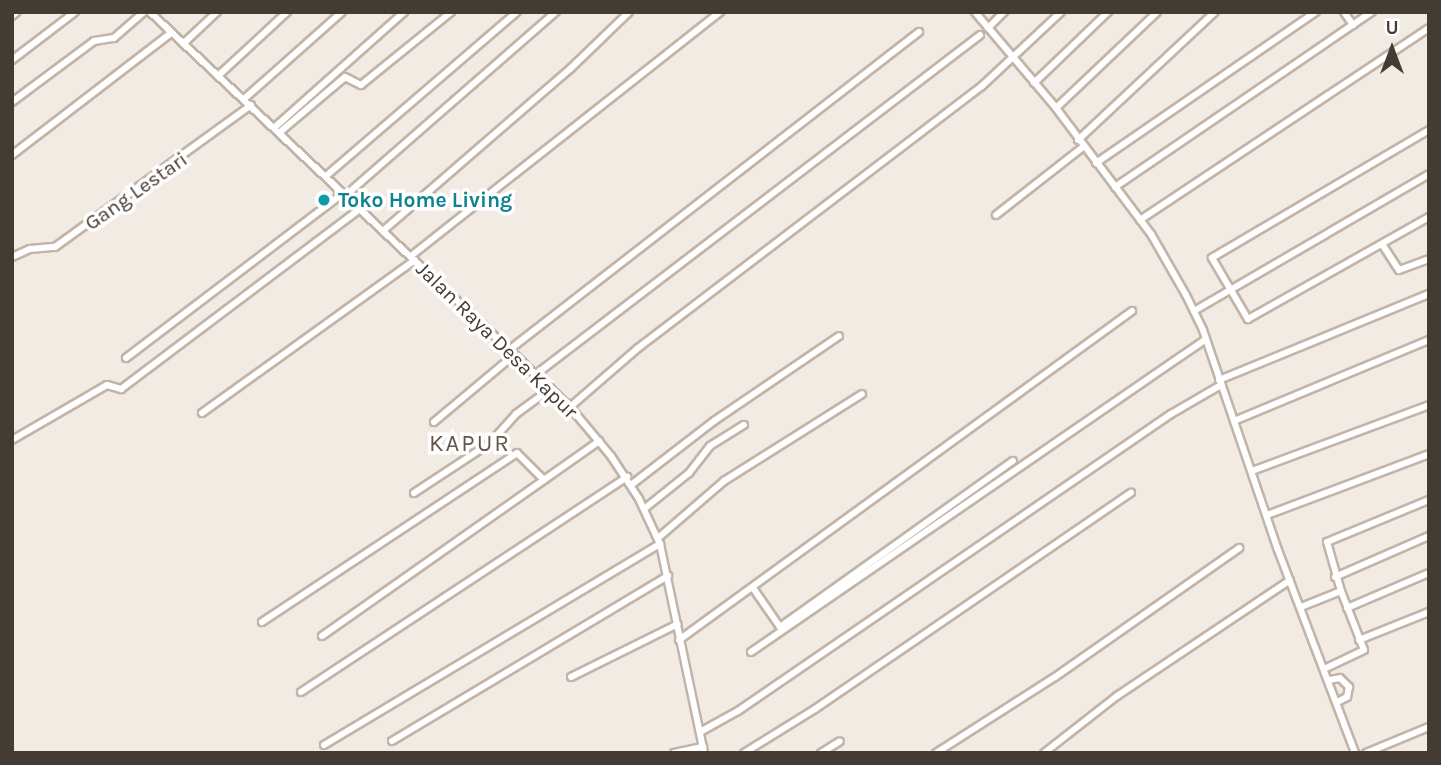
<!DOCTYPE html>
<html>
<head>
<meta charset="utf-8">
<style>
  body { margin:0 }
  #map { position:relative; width:1441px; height:765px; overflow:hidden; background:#f2ebe3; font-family:Karla,sans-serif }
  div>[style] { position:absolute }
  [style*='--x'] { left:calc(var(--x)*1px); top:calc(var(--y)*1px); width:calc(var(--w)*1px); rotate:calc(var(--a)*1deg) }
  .roads { filter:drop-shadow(2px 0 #c1b4a8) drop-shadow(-2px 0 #c1b4a8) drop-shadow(0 2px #c1b4a8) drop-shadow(0 -2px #c1b4a8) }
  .minor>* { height:6px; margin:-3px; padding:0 3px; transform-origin:3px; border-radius:3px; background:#fff }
  .dots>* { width:19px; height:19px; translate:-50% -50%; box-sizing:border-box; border:4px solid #fff; border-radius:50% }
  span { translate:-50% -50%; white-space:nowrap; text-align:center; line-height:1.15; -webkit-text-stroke:7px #fff; paint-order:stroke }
  .street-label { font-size:21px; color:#443b33 }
  .culture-label { font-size:21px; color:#0d838f; font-weight:700 }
  .left { translate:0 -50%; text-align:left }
  .quarter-label { font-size:24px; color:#67574a; letter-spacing:2px }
  .frame { position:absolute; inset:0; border:14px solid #443b33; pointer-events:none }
  .north { position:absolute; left:1357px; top:14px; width:70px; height:70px; -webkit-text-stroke:5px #fff; paint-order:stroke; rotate:0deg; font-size:19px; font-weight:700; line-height:28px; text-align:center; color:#443b33 }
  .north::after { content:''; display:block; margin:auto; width:24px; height:32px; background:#443b33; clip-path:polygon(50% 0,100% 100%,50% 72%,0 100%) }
</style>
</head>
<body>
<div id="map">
  <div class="roads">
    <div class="minor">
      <i style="--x:150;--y:12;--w:577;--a:43.24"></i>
      <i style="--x:570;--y:407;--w:64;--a:50.1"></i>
      <i style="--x:611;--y:456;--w:51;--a:56.9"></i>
      <i style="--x:639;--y:499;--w:50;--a:65"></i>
      <i style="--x:660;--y:544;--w:214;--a:78.1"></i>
      <i style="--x:975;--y:12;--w:126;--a:49.8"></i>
      <i style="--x:1056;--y:108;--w:158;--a:53"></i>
      <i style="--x:1151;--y:234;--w:70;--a:60.2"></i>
      <i style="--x:1186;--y:295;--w:39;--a:64"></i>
      <i style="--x:1203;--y:330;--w:232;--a:71.2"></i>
      <i style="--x:1278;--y:550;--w:217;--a:69.2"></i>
      <i style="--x:1344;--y:12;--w:16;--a:55"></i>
      <i style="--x:12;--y:16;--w:6;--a:-39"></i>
      <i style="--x:988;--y:28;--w:23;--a:-45"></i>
      <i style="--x:185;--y:42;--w:44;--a:-43.2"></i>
      <i style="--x:12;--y:60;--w:79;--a:-37.3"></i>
      <i style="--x:219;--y:75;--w:93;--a:-42.8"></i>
      <i style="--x:1034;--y:83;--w:103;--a:-43.8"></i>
      <i style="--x:244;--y:99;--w:131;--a:-41.6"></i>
      <i style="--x:12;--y:102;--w:102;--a:-36.6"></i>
      <i style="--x:94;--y:41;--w:20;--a:-9"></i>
      <i style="--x:114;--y:38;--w:40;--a:-41"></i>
      <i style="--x:1056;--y:108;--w:139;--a:-43.5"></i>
      <i style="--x:275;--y:127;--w:173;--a:-41.7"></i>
      <i style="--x:1429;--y:130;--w:252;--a:149.5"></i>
      <i style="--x:1212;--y:258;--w:71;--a:59.5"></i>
      <i style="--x:1248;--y:319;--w:208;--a:-29.4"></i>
      <i style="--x:280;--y:132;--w:85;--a:-40.2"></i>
      <i style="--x:345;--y:77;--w:18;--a:27"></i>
      <i style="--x:361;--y:85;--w:116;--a:-39"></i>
      <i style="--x:1078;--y:140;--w:187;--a:-43.1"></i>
      <i style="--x:12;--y:155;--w:200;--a:-37.5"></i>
      <i style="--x:1096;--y:163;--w:267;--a:-34.5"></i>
      <i style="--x:326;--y:176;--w:252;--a:-40.7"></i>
      <i style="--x:1115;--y:187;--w:311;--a:-34.3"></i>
      <i style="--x:346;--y:195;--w:279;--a:-41.1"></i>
      <i style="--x:996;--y:215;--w:110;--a:-38"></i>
      <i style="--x:1140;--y:220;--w:346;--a:-33.6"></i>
      <i style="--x:384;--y:230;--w:246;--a:-40.9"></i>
      <i style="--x:570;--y:69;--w:82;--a:-44"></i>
      <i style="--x:1382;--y:244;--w:31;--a:57"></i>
      <i style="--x:1399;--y:270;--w:32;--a:-20"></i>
      <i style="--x:411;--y:256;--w:394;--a:-38.3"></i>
      <i style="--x:12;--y:257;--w:20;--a:-24"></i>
      <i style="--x:30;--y:249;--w:25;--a:-5"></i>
      <i style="--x:55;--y:247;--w:242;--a:-35.9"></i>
      <i style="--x:1194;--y:311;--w:272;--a:-30.2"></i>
      <i style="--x:509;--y:350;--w:519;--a:-37.8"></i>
      <i style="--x:126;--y:358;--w:273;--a:-37.2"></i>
      <i style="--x:535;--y:375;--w:560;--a:-37.38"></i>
      <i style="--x:1219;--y:380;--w:227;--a:-22.3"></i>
      <i style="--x:570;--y:407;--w:90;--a:-40.9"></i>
      <i style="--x:638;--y:348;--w:432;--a:-37.3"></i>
      <i style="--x:982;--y:86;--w:108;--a:-43.1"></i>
      <i style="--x:202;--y:413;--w:262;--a:-35.7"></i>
      <i style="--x:1234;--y:421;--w:211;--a:-22.6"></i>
      <i style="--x:434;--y:422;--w:104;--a:-39.9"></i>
      <i style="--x:12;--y:440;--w:110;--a:-30.1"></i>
      <i style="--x:107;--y:385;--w:15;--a:16"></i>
      <i style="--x:121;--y:389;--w:299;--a:-37"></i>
      <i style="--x:1252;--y:471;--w:189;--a:-20.4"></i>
      <i style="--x:631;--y:485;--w:105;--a:-37.6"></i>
      <i style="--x:714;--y:421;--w:151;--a:-34.2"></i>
      <i style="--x:414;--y:493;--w:91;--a:-33.3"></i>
      <i style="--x:490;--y:443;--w:39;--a:-48"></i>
      <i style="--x:516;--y:414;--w:42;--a:-36.3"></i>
      <i style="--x:644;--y:509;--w:58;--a:-38.7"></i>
      <i style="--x:689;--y:473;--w:34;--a:-52"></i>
      <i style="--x:710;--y:446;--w:40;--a:-32"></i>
      <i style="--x:1267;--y:515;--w:173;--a:-20.6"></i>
      <i style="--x:658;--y:538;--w:87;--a:-40.8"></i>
      <i style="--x:724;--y:481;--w:163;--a:-32.2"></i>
      <i style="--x:1335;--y:577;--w:103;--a:-23.6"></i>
      <i style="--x:753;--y:588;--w:47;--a:55.3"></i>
      <i style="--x:780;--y:627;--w:286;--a:-35.5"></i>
      <i style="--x:1341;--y:591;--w:51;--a:-105.9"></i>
      <i style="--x:1327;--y:542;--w:110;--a:-22.4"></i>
      <i style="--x:1301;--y:607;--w:43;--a:-21.8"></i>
      <i style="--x:1341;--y:591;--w:63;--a:68.7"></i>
      <i style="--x:1364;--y:650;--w:44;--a:154.6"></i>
      <i style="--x:1347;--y:608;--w:89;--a:-23.1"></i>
      <i style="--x:262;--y:622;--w:306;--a:-33.5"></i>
      <i style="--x:517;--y:453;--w:38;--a:45"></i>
      <i style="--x:322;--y:636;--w:339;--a:-35.1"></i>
      <i style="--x:679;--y:640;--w:560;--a:-35.99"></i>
      <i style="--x:1359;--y:640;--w:75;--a:-21.8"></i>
      <i style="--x:751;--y:652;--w:552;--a:-34.52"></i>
      <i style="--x:571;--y:677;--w:119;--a:-26.4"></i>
      <i style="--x:1329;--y:680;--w:11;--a:-10"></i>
      <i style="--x:1340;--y:678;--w:13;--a:45"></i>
      <i style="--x:1349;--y:687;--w:10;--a:101"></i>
      <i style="--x:1347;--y:697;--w:11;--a:153"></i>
      <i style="--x:301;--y:692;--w:391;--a:-33.4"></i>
      <i style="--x:700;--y:732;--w:43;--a:-28.9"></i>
      <i style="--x:738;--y:711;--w:525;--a:-34.45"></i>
      <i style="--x:1171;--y:414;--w:58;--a:-30.1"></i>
      <i style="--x:392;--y:741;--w:322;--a:-30.9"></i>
      <i style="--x:324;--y:745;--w:392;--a:-30.9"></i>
      <i style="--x:674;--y:753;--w:30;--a:-12"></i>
      <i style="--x:744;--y:753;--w:84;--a:-31.8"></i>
      <i style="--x:815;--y:709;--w:383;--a:-34.4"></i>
      <i style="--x:821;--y:753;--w:22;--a:-32"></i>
      <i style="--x:936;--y:753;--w:141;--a:-32.6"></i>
      <i style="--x:1055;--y:677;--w:225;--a:-35"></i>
      <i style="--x:1044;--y:753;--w:93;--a:-38"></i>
      <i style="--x:1117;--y:696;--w:208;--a:-33.8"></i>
      <i style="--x:1366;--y:753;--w:68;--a:-22.4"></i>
    </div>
  </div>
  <div class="dots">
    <i style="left:324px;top:200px;background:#0f9aa8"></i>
  </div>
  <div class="street-label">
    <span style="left:136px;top:191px;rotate:-35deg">Gang Lestari</span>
    <span style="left:497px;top:340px;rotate:44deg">Jalan Raya Desa Kapur</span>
  </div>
  <div class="culture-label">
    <span class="left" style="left:338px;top:200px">Toko Home Living</span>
  </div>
  <div class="quarter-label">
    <span style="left:470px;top:444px">KAPUR</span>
  </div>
  <div class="frame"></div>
  <div class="north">U</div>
</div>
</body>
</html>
